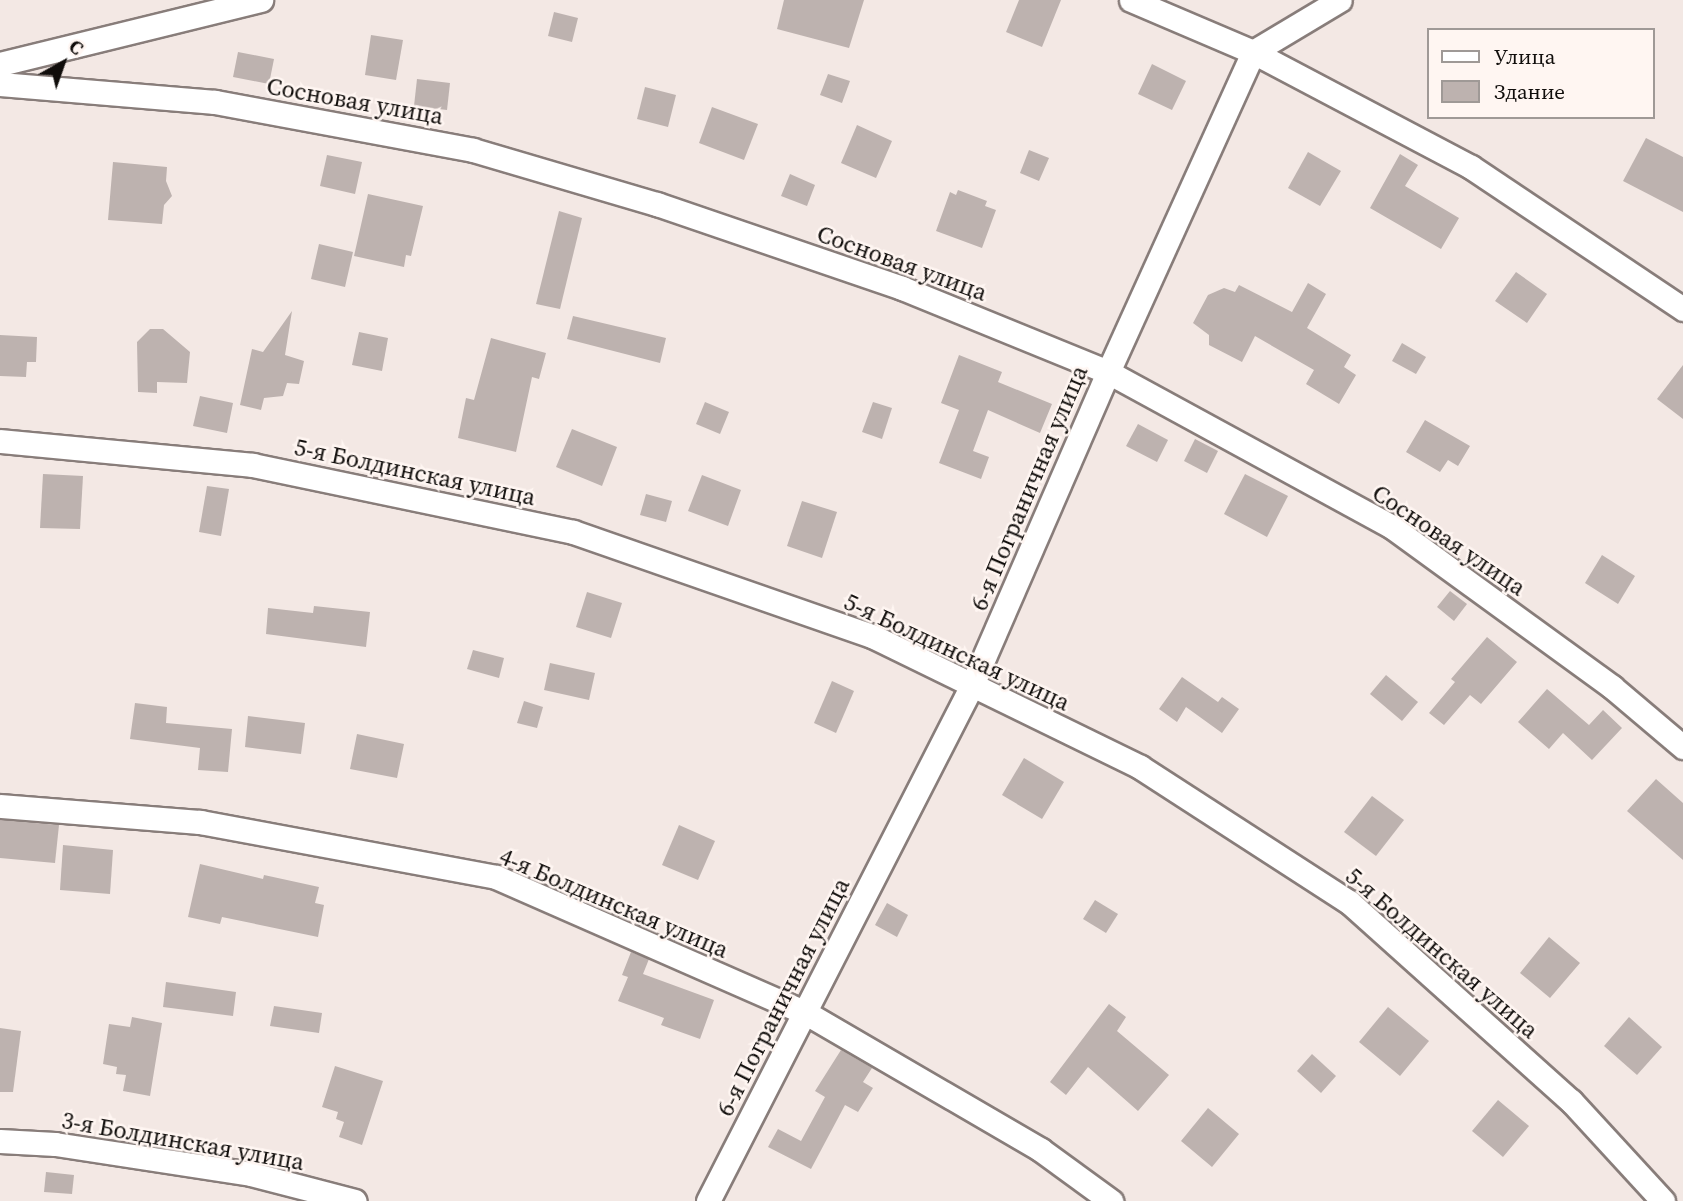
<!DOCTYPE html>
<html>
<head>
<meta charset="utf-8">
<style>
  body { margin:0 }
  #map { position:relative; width:1683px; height:1201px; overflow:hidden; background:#f3e8e4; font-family:"Source Serif 4",serif }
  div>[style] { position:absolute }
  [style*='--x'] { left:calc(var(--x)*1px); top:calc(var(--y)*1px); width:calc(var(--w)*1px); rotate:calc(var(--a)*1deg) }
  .building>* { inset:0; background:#bdb2af }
  .roads { filter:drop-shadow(2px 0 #887d7a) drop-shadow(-2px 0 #887d7a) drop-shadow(0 2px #887d7a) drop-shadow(0 -2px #887d7a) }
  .minor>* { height:23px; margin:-11.5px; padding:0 11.5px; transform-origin:11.5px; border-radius:11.5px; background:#fff }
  span { translate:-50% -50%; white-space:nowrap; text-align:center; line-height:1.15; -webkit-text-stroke:5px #fff6f2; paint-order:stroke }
  .street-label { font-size:24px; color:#100d0b }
  .legend { position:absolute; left:1427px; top:28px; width:228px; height:91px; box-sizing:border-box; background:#fff6f2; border:2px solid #9f9996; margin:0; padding:9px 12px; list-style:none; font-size:21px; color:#100d0b }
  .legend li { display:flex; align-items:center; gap:14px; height:35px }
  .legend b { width:35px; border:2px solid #9f9996 }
  .north { position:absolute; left:28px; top:28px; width:70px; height:70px; -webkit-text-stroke:5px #fff6f2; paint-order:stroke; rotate:40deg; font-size:19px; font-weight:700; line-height:28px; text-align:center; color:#100d0b }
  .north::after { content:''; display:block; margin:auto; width:24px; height:32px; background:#100d0b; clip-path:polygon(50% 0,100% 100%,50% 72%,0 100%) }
</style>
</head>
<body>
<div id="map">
  <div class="building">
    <i style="clip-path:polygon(784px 0,864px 0,849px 48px,777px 29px)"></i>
    <i style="clip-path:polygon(1019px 0,1061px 0,1042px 47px,1006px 32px)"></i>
    <i style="clip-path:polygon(554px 12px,578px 18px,572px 42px,548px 36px)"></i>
    <i style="clip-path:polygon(371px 35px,403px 40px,396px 80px,365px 75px)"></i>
    <i style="clip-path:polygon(238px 52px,274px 59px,269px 84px,233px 77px)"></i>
    <i style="clip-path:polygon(1152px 64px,1186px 81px,1172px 110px,1138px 94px)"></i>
    <i style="clip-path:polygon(828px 74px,850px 81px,842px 103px,820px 95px)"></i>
    <i style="clip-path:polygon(417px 79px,450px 83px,447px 110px,414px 106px)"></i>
    <i style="clip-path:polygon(645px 87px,676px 95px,668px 127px,637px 119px)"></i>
    <i style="clip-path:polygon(712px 107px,758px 124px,744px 160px,699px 143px)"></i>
    <i style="clip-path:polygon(857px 125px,892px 141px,876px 178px,841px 163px)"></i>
    <i style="clip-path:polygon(1646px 138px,1683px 157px,1683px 212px,1623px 181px)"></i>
    <i style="clip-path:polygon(1029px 150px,1049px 158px,1039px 181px,1020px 173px)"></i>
    <i style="clip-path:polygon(1308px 152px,1341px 171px,1320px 206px,1288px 188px)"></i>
    <i style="clip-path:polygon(1400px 154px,1418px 165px,1405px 186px,1459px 218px,1441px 249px,1370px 208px)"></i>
    <i style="clip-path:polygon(327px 155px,362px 162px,355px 194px,320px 186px)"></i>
    <i style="clip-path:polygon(113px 162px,167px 167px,166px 181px,172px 196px,164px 205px,162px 224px,108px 220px)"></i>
    <i style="clip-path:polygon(790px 174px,815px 185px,807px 206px,781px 196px)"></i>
    <i style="clip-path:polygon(958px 190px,987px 201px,985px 206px,996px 210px,982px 248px,936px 231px,950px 192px,956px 195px)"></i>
    <i style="clip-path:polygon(368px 194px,423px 206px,411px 256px,406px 255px,404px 267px,354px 256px)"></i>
    <i style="clip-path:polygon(559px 211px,582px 218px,560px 309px,536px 304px)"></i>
    <i style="clip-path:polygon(319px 244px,353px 252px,345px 287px,311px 279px)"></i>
    <i style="clip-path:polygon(1516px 272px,1547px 294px,1527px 323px,1495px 301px)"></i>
    <i style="clip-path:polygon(1308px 283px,1326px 294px,1307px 328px,1351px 355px,1344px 367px,1356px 375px,1339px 404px,1306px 384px,1314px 370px,1255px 336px,1242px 362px,1209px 345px,1209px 335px,1193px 323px,1208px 295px,1224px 288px,1235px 292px,1239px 285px,1292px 312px)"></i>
    <i style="clip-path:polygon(292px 311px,285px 355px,304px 361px,299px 384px,287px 383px,283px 396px,264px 398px,261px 410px,240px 405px,252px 349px,263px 352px)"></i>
    <i style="clip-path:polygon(573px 316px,666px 338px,660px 363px,567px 339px)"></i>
    <i style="clip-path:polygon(150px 329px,163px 329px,190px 352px,187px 383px,157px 382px,157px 393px,138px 392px,137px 342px)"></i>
    <i style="clip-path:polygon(359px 332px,388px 338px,382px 371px,352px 365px)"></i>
    <i style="clip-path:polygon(0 335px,37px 337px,36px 362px,27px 362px,26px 377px,0 376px)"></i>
    <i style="clip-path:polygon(491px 338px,546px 353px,539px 379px,532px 377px,516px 452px,458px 438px,466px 398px,474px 400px)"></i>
    <i style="clip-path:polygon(1402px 343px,1426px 357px,1416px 374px,1392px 361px)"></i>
    <i style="clip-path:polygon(959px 355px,1002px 372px,998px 382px,1052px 404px,1040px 433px,988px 410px,973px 451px,989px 457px,981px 479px,939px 463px,959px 410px,941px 403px)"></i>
    <i style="clip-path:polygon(1683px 365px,1683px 419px,1657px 399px)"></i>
    <i style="clip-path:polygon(200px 396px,233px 403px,227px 433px,193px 426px)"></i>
    <i style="clip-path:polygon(705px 402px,729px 412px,720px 434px,696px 424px)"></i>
    <i style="clip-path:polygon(873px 402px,892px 408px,882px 439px,862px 432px)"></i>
    <i style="clip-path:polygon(1425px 420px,1470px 446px,1458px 466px,1448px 460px,1440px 472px,1406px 452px)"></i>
    <i style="clip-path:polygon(1138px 424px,1168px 440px,1157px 462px,1126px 446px)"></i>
    <i style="clip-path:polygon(572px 429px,617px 447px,602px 486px,556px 467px)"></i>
    <i style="clip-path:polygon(1195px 439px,1218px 451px,1207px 473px,1184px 461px)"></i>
    <i style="clip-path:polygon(43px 474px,83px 476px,80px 529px,40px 528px)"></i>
    <i style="clip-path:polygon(1245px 474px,1288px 496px,1267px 537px,1224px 514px)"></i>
    <i style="clip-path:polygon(702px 475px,741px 490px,728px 526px,688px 511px)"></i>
    <i style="clip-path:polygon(207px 486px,229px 489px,221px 536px,199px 532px)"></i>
    <i style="clip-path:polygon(646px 494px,672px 501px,666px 522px,640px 515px)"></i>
    <i style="clip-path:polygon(802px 501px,837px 512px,822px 558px,787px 546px)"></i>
    <i style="clip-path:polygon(1602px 555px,1635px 576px,1618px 604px,1585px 583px)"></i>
    <i style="clip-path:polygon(1450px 591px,1467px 604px,1454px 621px,1437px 607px)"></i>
    <i style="clip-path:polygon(587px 592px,622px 603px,611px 638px,576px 627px)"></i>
    <i style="clip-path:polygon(314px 606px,370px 612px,366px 647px,266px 634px,268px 608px,313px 613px)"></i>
    <i style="clip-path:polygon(1487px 637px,1517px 662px,1481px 704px,1470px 695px,1444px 725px,1429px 713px,1455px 682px,1451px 679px)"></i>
    <i style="clip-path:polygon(473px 650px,504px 658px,499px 678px,467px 669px)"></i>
    <i style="clip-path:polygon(550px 663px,595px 673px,589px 700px,544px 690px)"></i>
    <i style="clip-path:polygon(1386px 675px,1418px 702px,1402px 721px,1370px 694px)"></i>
    <i style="clip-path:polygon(1182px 677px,1218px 702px,1222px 697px,1239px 709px,1222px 733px,1186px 707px,1177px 722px,1159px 709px)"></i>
    <i style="clip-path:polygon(832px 681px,854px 691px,836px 733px,814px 723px)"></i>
    <i style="clip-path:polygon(1547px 689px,1589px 725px,1603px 710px,1622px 728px,1592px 760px,1563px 733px,1549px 749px,1518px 722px)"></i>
    <i style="clip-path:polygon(524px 701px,543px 707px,537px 728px,517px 723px)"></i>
    <i style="clip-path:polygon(135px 703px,167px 707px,166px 723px,232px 729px,228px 772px,198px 770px,200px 748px,130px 739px)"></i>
    <i style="clip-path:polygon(248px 716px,305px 723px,301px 754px,245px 747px)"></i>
    <i style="clip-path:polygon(357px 734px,404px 744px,397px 778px,350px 769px)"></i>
    <i style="clip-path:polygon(1024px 758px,1064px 782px,1042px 819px,1002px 795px)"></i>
    <i style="clip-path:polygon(1656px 779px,1683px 803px,1683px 860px,1627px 811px)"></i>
    <i style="clip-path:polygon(1372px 796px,1404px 820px,1376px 856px,1344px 832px)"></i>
    <i style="clip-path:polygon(0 820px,59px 825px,55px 863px,0 858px)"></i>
    <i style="clip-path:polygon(679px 825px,715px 841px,698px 880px,662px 865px)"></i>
    <i style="clip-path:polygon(63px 845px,113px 850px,110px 894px,60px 890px)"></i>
    <i style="clip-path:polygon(200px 864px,263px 879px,264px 875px,319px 887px,315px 903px,324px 905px,318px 937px,222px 917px,220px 924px,188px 917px)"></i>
    <i style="clip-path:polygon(1095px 900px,1118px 914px,1106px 933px,1083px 919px)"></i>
    <i style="clip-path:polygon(887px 903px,908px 915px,897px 937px,875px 925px)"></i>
    <i style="clip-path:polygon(1549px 937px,1580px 963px,1550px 998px,1520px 973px)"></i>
    <i style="clip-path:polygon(631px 952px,649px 959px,643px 974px,714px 1000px,700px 1039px,661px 1025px,664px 1018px,618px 1001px,628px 977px,622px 975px)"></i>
    <i style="clip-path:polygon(166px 982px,236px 992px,233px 1016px,163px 1007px)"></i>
    <i style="clip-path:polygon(1109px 1004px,1126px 1017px,1117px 1031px,1169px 1075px,1138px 1111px,1088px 1067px,1066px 1095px,1050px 1082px)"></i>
    <i style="clip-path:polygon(274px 1006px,322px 1013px,319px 1033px,270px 1026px)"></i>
    <i style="clip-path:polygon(1388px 1007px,1429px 1041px,1400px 1076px,1359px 1042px)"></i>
    <i style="clip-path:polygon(132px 1017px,162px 1023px,150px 1096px,123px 1091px,126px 1075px,116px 1074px,117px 1067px,103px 1064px,109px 1024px,130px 1027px)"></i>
    <i style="clip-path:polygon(1629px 1017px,1662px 1047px,1637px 1075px,1604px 1046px)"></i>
    <i style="clip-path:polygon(0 1028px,21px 1031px,13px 1092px,0 1092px)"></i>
    <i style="clip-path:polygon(841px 1050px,872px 1068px,863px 1082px,873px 1088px,858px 1112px,845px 1105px,811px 1169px,768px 1147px,778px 1129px,801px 1141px,825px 1097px,815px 1091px)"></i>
    <i style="clip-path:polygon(1312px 1054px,1336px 1076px,1321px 1093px,1297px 1071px)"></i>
    <i style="clip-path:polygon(335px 1066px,383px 1081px,362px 1145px,339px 1137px,344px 1122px,336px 1119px,338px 1112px,322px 1107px)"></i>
    <i style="clip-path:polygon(1498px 1100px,1529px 1126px,1503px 1157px,1472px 1131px)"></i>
    <i style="clip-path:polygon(1208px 1108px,1239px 1134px,1212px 1167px,1181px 1141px)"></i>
    <i style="clip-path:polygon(46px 1172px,74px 1175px,72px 1194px,44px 1192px)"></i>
  </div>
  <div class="roads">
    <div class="minor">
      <i style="--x:1131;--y:0;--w:133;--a:23.1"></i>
      <i style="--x:1253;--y:52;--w:246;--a:27.8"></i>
      <i style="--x:1471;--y:167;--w:255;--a:33.8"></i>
      <i style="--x:0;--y:64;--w:269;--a:-13.8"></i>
      <i style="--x:0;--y:84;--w:216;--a:4.8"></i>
      <i style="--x:215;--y:102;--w:262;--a:10.5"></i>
      <i style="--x:473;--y:150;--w:192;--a:16.4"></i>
      <i style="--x:657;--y:204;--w:259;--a:18.9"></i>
      <i style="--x:902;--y:288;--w:222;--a:22.2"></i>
      <i style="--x:1108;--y:372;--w:324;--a:28.6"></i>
      <i style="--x:1392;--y:527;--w:272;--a:36"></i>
      <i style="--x:1612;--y:687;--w:93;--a:40.2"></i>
      <i style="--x:0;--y:441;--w:254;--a:5.4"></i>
      <i style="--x:253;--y:465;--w:327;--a:11.8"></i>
      <i style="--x:573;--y:532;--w:319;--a:19.2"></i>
      <i style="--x:874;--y:637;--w:296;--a:26"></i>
      <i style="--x:1140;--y:767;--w:249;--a:32.9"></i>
      <i style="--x:1349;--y:902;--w:298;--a:41.9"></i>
      <i style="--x:1571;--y:1101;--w:136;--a:47.4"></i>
      <i style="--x:0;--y:806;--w:201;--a:4.6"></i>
      <i style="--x:200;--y:822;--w:301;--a:10.5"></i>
      <i style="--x:496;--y:877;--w:339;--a:23.7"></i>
      <i style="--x:806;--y:1013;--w:272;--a:30.2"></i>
      <i style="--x:1041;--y:1150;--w:87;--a:36.1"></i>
      <i style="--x:0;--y:1141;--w:55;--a:3.1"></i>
      <i style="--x:55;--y:1144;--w:198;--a:8.7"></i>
      <i style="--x:251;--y:1174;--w:107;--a:14.6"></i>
      <i style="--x:708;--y:1201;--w:580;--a:-62.9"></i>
      <i style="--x:972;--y:685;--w:341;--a:-66.5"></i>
      <i style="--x:1108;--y:372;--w:351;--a:-65.6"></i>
      <i style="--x:1253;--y:52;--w:101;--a:-30.9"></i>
    </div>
  </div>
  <div class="street-label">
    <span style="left:355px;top:101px;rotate:10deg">Сосновая улица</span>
    <span style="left:902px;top:263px;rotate:20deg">Сосновая улица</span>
    <span style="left:415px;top:472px;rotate:12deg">5-я Болдинская улица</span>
    <span style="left:1029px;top:488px;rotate:-67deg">6-я Пограничная улица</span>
    <span style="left:1449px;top:540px;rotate:34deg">Сосновая улица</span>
    <span style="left:957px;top:652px;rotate:25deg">5-я Болдинская улица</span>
    <span style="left:614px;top:903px;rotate:23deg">4-я Болдинская улица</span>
    <span style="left:1442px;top:953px;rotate:41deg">5-я Болдинская улица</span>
    <span style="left:783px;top:997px;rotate:-63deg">6-я Пограничная улица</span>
    <span style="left:183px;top:1141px;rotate:10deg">3-я Болдинская улица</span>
  </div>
  <ul class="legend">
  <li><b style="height:9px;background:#fff"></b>Улица</li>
  <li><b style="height:19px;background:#bdb2af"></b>Здание</li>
  </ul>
  <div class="north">С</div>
</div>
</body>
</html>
